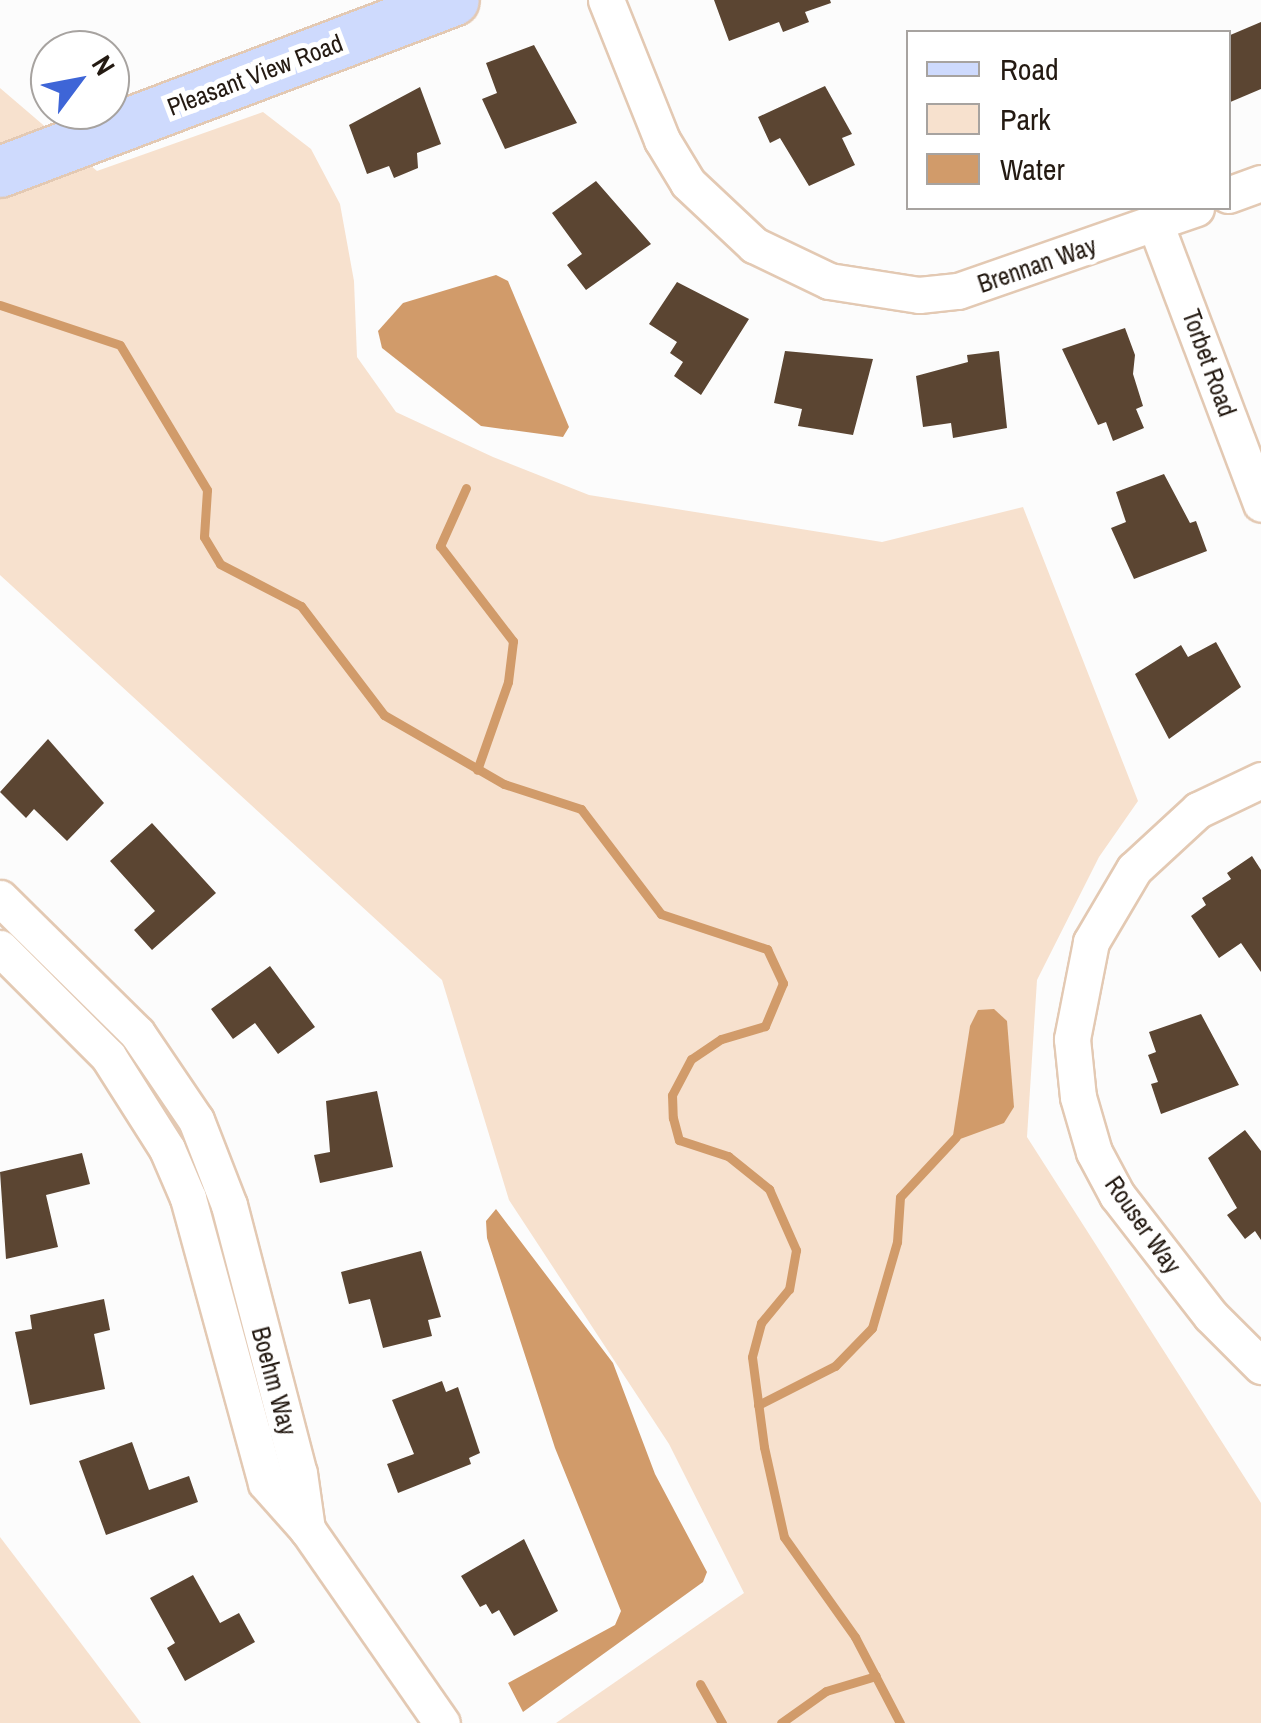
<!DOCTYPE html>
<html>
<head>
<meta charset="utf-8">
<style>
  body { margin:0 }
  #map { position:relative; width:1261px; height:1723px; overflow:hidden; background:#fcfcfc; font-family:"Archivo Narrow",sans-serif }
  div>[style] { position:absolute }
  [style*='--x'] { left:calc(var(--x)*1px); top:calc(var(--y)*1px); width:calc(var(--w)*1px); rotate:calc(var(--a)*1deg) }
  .green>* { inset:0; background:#f7e1ce }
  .water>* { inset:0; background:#d19b6a }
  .stream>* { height:9px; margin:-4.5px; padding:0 4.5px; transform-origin:4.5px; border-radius:4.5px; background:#d19b6a }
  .building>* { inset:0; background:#5b4532 }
  .roads { filter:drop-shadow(2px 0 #e3c9b3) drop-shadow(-2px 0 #e3c9b3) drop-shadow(0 2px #e3c9b3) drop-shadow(0 -2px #e3c9b3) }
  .street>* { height:35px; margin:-17.5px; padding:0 17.5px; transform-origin:17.5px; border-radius:17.5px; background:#fff }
  .secondary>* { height:50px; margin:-25px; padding:0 25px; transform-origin:25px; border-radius:25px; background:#cedafd }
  span { translate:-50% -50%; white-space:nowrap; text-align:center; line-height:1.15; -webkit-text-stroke:10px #fff; paint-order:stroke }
  .street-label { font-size:25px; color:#241a12 }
  .legend { position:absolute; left:906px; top:30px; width:325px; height:180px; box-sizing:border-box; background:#fff; border:2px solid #a7a3a0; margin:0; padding:12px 18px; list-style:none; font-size:30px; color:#241a12 }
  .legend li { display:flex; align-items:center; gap:20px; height:50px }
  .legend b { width:50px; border:2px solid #a7a3a0 }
  .north { position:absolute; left:30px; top:30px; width:100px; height:100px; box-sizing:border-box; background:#fff; border:2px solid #a7a3a0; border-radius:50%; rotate:58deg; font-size:28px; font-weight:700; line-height:40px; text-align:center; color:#241a12 }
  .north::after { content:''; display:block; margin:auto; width:35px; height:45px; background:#3e65d7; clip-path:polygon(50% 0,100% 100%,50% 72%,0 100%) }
</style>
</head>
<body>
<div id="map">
  <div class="green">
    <i style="clip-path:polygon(0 88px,97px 171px,263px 112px,311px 149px,340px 204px,354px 281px,357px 357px,396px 412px,493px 457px,589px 495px,882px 542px,1023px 507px,1138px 801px,1099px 857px,1037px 980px,1027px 1137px,1261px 1503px,1261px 1723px,556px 1723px,744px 1593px,669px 1444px,509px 1200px,442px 980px,0 575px)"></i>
    <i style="clip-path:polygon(0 1537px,80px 1642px,141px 1723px,0 1723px)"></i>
  </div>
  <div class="water">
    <i style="clip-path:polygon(496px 275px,508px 281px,569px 427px,563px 437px,481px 426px,382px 348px,378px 331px,403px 303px)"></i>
    <i style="clip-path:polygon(994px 1009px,1007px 1021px,1014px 1107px,1004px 1123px,952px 1142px,970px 1026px,978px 1010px)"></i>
    <i style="clip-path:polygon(496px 1209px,613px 1363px,655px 1474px,707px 1572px,703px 1582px,523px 1712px,508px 1683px,615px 1625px,621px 1611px,555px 1448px,487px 1238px,486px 1221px)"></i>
  </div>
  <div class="stream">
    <i style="--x:0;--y:305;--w:126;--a:18.4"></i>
    <i style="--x:120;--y:345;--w:169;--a:59"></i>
    <i style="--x:207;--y:490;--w:47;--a:93.7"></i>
    <i style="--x:204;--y:537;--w:31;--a:59"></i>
    <i style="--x:220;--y:564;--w:91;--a:27.4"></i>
    <i style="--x:301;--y:606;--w:137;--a:52.7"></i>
    <i style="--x:384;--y:715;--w:138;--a:29.9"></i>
    <i style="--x:504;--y:784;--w:81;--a:18"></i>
    <i style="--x:581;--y:809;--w:132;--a:52.7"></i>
    <i style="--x:661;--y:914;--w:112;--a:18.3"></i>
    <i style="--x:767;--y:949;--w:38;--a:65"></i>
    <i style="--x:783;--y:983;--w:47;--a:112.7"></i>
    <i style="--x:765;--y:1026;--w:46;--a:163.5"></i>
    <i style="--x:721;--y:1039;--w:36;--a:146"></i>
    <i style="--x:691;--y:1059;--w:41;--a:117.8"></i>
    <i style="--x:672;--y:1095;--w:23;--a:88"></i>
    <i style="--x:673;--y:1118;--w:23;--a:75"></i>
    <i style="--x:679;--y:1140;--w:52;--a:18.1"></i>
    <i style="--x:728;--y:1156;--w:53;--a:38.8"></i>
    <i style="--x:769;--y:1189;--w:67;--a:66.1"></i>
    <i style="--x:796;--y:1250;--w:40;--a:100"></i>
    <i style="--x:789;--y:1289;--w:44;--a:129.5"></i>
    <i style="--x:761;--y:1323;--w:35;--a:105"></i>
    <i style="--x:752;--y:1357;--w:91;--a:82.4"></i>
    <i style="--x:764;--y:1447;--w:92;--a:77.5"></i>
    <i style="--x:784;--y:1537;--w:123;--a:54.6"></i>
    <i style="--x:855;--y:1637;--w:97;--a:62.4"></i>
    <i style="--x:466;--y:488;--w:64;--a:114.1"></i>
    <i style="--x:440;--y:546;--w:120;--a:52.5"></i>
    <i style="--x:513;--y:641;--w:41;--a:97"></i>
    <i style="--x:508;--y:682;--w:93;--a:109.4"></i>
    <i style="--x:758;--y:1405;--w:86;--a:-26.9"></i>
    <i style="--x:835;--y:1366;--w:53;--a:-45.8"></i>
    <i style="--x:872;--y:1328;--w:90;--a:-73.8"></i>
    <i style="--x:897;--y:1242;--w:45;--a:-86.2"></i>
    <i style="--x:900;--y:1197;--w:82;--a:-47"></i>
    <i style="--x:700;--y:1684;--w:45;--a:60.6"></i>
    <i style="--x:781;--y:1723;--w:55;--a:-35.4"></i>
    <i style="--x:826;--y:1691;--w:52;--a:-16.7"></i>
  </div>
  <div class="building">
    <i style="clip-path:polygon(714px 0,830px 0,831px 3px,805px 12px,809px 22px,783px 32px,779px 22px,729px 41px)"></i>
    <i style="clip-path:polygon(1261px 22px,1261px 89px,1228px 103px,1228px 36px)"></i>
    <i style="clip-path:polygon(534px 45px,577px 123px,505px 149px,482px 99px,497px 93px,486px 63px)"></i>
    <i style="clip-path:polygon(825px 86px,852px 134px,842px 138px,855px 165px,809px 186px,780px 138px,770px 143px,758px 117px)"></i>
    <i style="clip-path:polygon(420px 87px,441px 144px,417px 153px,418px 168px,394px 178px,389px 166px,367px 174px,349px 125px)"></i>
    <i style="clip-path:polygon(596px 181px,651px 244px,586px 290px,567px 265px,582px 254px,552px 213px)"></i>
    <i style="clip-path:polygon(677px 282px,749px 319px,701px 395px,674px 376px,683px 362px,670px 353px,677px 342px,649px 324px)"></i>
    <i style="clip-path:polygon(1125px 328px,1135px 355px,1133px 374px,1143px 406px,1136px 409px,1144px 428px,1113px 441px,1106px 422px,1098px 425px,1062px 349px)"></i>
    <i style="clip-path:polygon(785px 351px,873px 359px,853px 435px,798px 426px,802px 409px,774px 403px)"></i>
    <i style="clip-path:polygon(999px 351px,1007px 428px,953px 438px,951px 423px,923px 427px,916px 376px,968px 362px,967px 355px)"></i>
    <i style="clip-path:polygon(1164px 474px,1190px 523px,1196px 521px,1207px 551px,1134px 579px,1111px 528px,1126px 522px,1116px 492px)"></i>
    <i style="clip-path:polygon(1216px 642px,1241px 687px,1169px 739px,1135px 674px,1181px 645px,1188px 657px)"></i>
    <i style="clip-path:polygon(48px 739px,104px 803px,67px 841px,34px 809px,26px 818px,0 792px)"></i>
    <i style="clip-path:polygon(152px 823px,216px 893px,152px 950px,134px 930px,155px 911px,110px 861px)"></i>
    <i style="clip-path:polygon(1252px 856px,1261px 870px,1261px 972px,1241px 943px,1219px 958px,1191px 916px,1206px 905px,1202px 898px,1231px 879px,1227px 873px)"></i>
    <i style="clip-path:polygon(270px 966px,315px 1027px,278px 1054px,255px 1023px,233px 1039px,211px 1009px)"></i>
    <i style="clip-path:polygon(1201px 1014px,1239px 1085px,1161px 1114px,1151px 1084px,1158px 1082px,1148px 1055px,1156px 1052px,1149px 1032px)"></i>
    <i style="clip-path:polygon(377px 1091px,393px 1167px,320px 1183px,314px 1155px,330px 1152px,326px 1101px)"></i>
    <i style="clip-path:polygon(1245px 1130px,1261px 1151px,1261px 1240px,1255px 1231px,1245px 1239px,1227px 1215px,1237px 1208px,1208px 1158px)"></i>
    <i style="clip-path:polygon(82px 1153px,90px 1184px,46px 1195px,58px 1247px,6px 1259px,0 1172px)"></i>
    <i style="clip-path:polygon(421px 1251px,441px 1317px,428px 1320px,432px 1336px,383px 1348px,370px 1299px,349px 1304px,341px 1272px)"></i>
    <i style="clip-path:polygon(104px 1299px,110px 1330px,94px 1334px,105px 1389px,30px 1405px,15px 1332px,32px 1329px,30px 1315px)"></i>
    <i style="clip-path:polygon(442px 1381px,446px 1392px,458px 1387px,480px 1453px,469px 1458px,471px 1464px,398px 1493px,387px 1464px,414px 1454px,392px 1400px)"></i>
    <i style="clip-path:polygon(132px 1442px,149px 1490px,189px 1476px,198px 1502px,106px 1535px,79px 1461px)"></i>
    <i style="clip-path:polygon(524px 1539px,558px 1611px,514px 1636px,499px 1610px,492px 1614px,486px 1604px,480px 1607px,461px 1576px)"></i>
    <i style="clip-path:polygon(193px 1575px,220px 1623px,239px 1613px,255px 1642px,185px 1681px,167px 1648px,175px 1643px,150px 1598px)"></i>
  </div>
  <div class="roads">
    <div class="street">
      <i style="--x:606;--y:0;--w:151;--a:68.2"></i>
      <i style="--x:662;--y:140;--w:50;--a:58.8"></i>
      <i style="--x:688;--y:183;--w:91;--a:43.2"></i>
      <i style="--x:754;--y:245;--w:83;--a:25.6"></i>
      <i style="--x:829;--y:281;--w:91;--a:8.8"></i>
      <i style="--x:919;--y:295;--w:39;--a:-6"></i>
      <i style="--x:958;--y:291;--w:252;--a:-19.2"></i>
      <i style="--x:1228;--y:195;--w:35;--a:-20"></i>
      <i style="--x:1155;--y:223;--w:300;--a:69.3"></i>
      <i style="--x:1261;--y:780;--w:70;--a:154.5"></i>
      <i style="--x:1198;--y:810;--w:87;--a:137.3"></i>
      <i style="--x:1134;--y:869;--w:85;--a:120.5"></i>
      <i style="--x:1091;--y:942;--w:99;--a:101.1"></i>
      <i style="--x:1072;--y:1039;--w:58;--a:84.1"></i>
      <i style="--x:1078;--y:1097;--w:57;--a:73.8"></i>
      <i style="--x:1094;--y:1152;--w:49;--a:61.9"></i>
      <i style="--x:1117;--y:1195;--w:153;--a:52.2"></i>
      <i style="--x:1211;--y:1316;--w:71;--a:45"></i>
      <i style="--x:0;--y:898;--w:192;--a:44.6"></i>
      <i style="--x:137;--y:1033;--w:105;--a:55.9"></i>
      <i style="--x:196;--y:1120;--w:91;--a:68.8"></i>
      <i style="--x:229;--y:1205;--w:277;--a:75.4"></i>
      <i style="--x:299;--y:1473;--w:57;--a:81.9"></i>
      <i style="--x:0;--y:948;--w:153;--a:45"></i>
      <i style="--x:108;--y:1056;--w:110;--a:57.6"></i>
      <i style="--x:167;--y:1149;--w:53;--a:66.8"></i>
      <i style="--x:188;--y:1198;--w:295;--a:74.7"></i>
      <i style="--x:266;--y:1483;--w:62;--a:48.3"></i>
      <i style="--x:307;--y:1529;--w:236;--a:55.2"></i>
    </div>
    <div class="secondary">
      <i style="--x:0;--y:172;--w:485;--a:-20.7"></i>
    </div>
  </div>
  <div class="street-label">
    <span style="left:255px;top:75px;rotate:-21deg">Pleasant View Road</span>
    <span style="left:1037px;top:265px;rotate:-19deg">Brennan Way</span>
    <span style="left:1209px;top:363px;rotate:70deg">Torbet Road</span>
    <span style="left:1143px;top:1225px;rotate:55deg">Rouser Way</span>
    <span style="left:274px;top:1381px;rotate:75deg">Boehm Way</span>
  </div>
  <ul class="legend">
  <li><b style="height:12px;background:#cedafd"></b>Road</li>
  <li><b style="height:28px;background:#f7e1ce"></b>Park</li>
  <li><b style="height:28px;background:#d19b6a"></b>Water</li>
  </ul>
  <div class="north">N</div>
</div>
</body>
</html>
